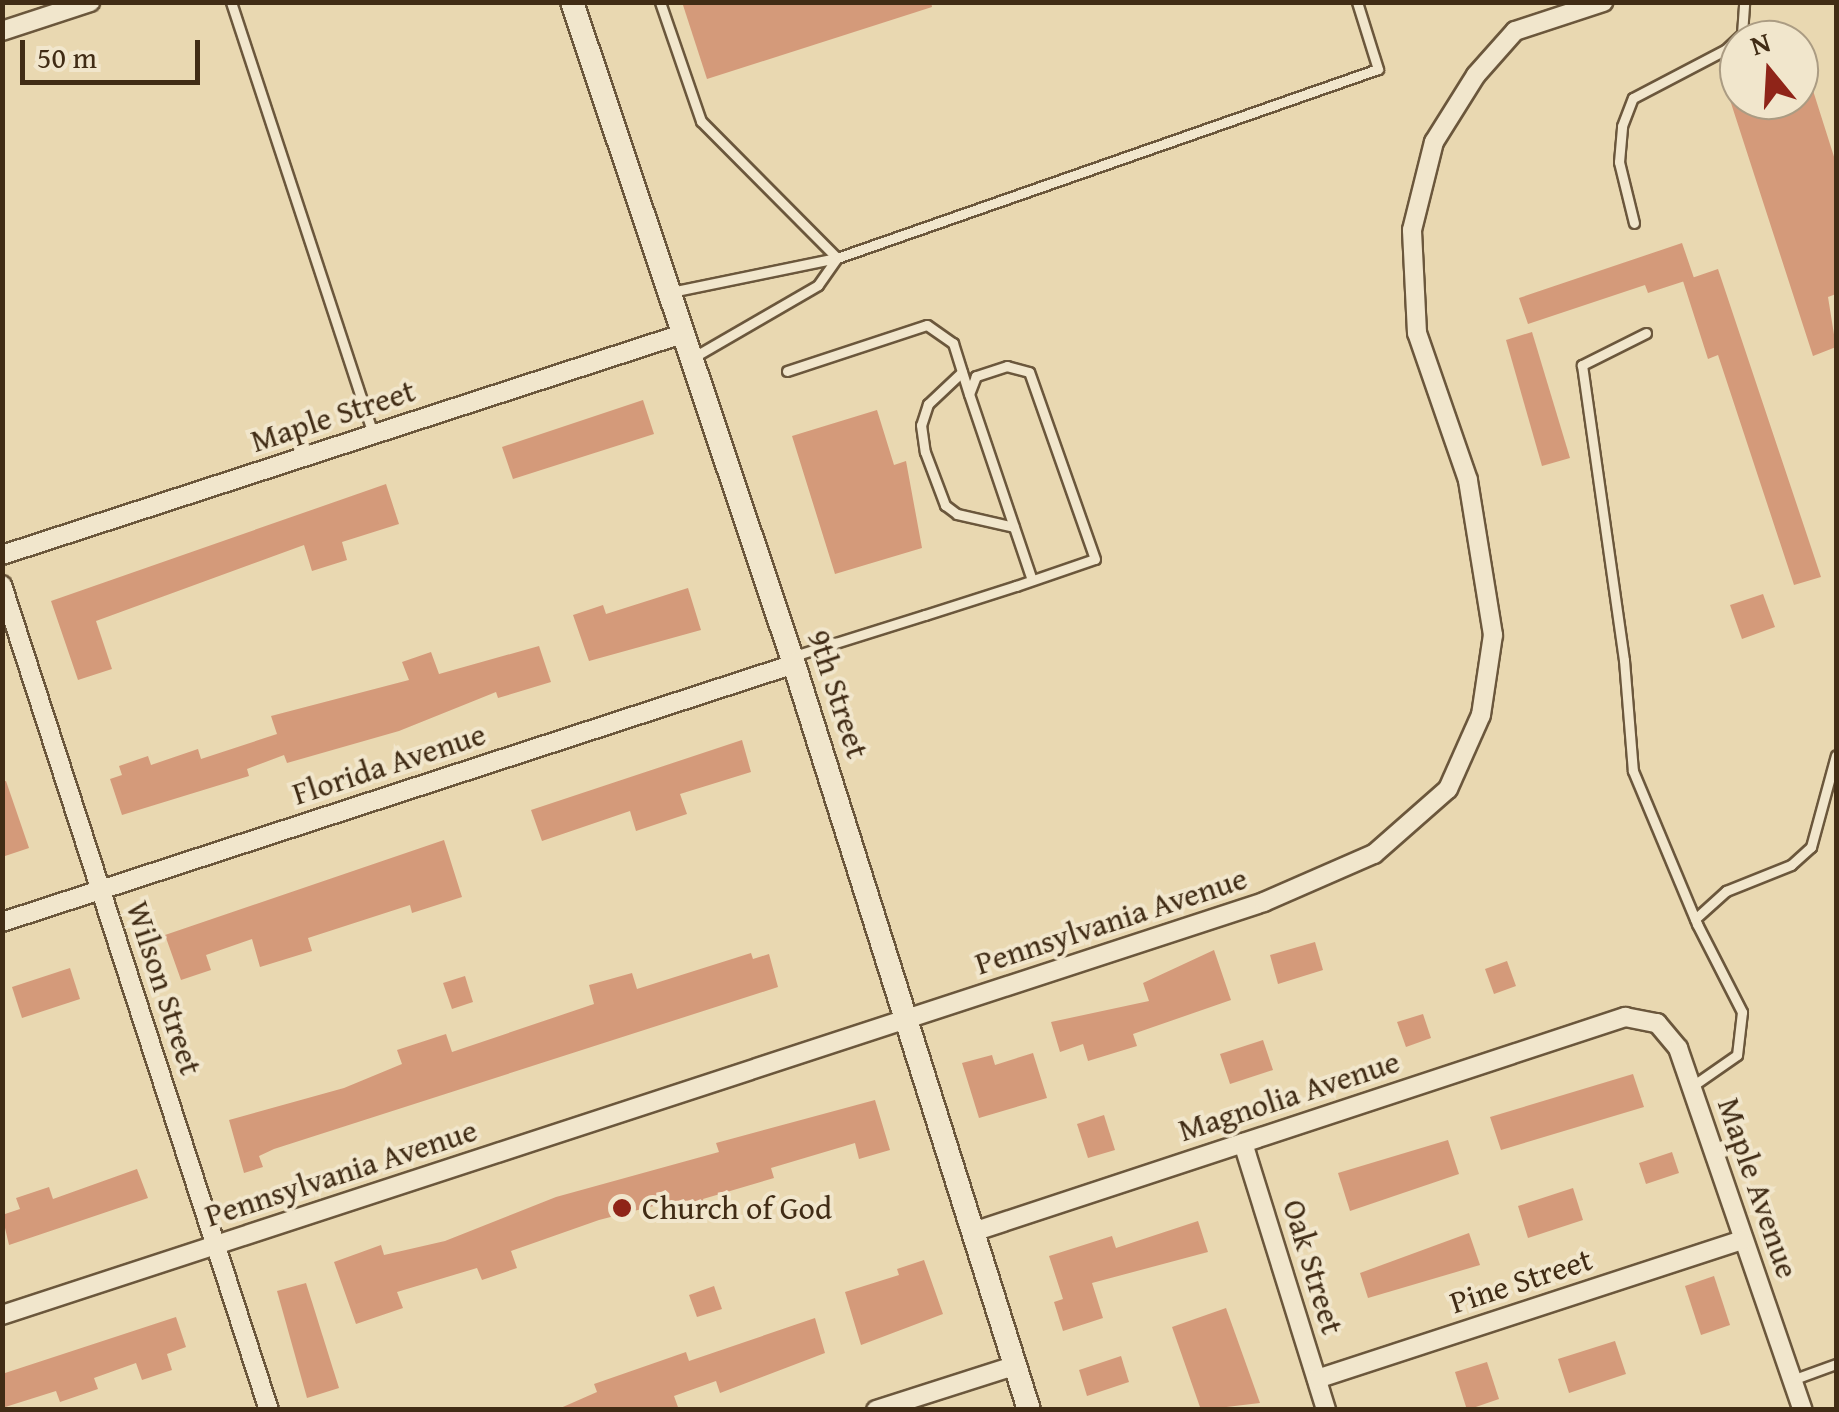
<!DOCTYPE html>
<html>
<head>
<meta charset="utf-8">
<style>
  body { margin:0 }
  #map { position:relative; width:1839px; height:1412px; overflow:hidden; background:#e9d8b1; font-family:"Gentium Book Plus",serif }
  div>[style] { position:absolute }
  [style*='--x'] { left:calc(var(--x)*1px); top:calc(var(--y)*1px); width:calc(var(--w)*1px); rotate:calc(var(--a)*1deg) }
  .building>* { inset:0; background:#d49a7a }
  .roads { filter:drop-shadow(2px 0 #6b573c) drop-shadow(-2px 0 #6b573c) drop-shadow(0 2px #6b573c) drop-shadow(0 -2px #6b573c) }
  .service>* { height:9px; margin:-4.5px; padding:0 4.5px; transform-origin:4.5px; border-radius:4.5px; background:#f1e6cc }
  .minor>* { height:18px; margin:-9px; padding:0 9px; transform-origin:9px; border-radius:9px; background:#f1e6cc }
  .tertiary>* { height:22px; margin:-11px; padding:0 11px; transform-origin:11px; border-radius:11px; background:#f1e6cc }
  .dots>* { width:28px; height:28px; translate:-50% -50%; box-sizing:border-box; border:5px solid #f1e6cc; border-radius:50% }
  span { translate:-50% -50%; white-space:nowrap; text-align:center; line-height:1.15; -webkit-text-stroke:8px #f1e6cc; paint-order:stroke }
  .street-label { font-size:32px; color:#412c15 }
  .poi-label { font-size:32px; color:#412c15 }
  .left { translate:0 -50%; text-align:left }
  .frame { position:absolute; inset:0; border:5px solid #412c15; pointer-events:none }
  .north { position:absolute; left:1719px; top:20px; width:100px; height:100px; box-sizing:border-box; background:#f1e6cc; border:2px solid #ab9c83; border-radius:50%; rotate:342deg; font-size:28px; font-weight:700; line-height:40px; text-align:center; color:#412c15 }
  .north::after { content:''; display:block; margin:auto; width:35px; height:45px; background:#8f2418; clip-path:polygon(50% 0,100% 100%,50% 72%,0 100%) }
  .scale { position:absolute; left:20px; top:40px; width:180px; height:45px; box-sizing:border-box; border:5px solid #412c15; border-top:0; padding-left:12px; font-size:30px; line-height:35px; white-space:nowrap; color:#412c15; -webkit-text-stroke:8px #f1e6cc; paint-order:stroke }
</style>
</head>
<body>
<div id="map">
  <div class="building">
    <i style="clip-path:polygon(682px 2px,931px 2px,932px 7px,707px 79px)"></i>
    <i style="clip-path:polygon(1803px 59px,1836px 163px,1836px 294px,1828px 297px,1836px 347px,1813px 356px,1730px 100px,1799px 100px)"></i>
    <i style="clip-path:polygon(1682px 243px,1694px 278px,1648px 293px,1645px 285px,1528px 324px,1519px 298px)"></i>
    <i style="clip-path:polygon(1718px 269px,1821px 577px,1794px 585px,1718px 355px,1708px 359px,1683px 281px)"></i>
    <i style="clip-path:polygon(1532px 332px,1570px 458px,1542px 466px,1506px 340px)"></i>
    <i style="clip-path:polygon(643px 400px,654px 434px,513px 479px,502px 447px)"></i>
    <i style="clip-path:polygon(877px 410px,894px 465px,906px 461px,922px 548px,835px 574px,792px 436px)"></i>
    <i style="clip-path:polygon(386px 484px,399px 524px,342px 542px,347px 560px,312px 571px,304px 545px,96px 621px,112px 669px,78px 680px,51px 601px)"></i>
    <i style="clip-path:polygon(688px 588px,701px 630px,589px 661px,573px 615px,603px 605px,606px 614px)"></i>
    <i style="clip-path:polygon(1763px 594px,1775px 627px,1742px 639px,1730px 605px)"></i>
    <i style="clip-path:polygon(539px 646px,551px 682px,498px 698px,496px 692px,399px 731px,287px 763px,284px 755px,247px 769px,249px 776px,122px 815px,110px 779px,122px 775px,119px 766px,148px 756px,151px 765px,198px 749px,201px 759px,277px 734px,271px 716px,409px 680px,402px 662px,431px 652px,439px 674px)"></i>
    <i style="clip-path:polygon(742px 740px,751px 772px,680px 794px,687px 814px,636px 831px,630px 811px,542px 841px,531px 810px)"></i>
    <i style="clip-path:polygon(6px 781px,29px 848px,2px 857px,2px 782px)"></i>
    <i style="clip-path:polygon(444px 840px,462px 897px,412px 913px,410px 905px,308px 938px,312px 951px,260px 967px,252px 939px,206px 955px,211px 970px,181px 980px,165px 935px)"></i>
    <i style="clip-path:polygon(1315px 942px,1323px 970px,1278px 984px,1270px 955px)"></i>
    <i style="clip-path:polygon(1214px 950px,1231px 1000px,1133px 1034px,1137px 1046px,1088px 1061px,1083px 1044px,1060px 1052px,1051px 1022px,1149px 1001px,1143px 983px)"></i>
    <i style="clip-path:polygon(751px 953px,753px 959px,769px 954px,778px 987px,274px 1149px,259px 1156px,263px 1167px,244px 1173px,229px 1120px,344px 1088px,402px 1064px,397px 1050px,446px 1034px,452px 1052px,594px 1004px,589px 985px,632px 973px,637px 989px)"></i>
    <i style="clip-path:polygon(1507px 961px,1516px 986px,1494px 994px,1485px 969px)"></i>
    <i style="clip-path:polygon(70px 968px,80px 999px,22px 1018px,12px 987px)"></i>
    <i style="clip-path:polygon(465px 976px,473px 1002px,452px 1009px,443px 983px)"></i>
    <i style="clip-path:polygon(1423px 1014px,1431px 1038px,1406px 1047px,1397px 1022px)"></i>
    <i style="clip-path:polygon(1263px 1040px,1273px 1070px,1230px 1084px,1220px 1054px)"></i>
    <i style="clip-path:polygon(1033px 1053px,1047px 1098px,979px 1118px,962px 1063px,992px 1055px,995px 1065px)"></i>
    <i style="clip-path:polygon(1633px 1074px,1644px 1107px,1501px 1150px,1490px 1117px)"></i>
    <i style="clip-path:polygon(875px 1100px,890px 1150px,859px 1159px,855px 1143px,771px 1168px,774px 1178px,703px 1199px,706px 1209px,671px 1221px,665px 1203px,599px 1220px,511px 1251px,517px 1268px,482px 1280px,477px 1268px,397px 1292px,403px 1308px,356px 1324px,334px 1262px,381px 1245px,384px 1255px,445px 1241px,556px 1197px,719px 1152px,716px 1143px)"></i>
    <i style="clip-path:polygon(1104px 1115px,1115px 1150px,1088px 1158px,1077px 1124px)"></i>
    <i style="clip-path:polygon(1448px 1140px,1459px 1174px,1350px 1211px,1338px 1173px)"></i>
    <i style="clip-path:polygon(1672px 1152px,1679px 1173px,1646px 1184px,1639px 1163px)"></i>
    <i style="clip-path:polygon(137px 1169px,148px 1198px,9px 1245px,2px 1215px,20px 1209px,16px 1198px,49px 1187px,53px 1199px)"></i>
    <i style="clip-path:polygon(1573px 1188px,1583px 1220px,1528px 1238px,1518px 1206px)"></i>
    <i style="clip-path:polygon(1198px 1221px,1208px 1252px,1092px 1283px,1103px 1318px,1063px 1331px,1054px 1302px,1063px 1299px,1049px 1256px,1112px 1236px,1116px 1248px)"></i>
    <i style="clip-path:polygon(1469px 1233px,1480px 1265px,1368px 1298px,1360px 1273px)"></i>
    <i style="clip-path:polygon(924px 1260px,943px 1314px,861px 1345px,845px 1292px,899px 1275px,897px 1269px)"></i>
    <i style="clip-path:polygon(1714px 1276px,1730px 1325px,1701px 1335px,1685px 1286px)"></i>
    <i style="clip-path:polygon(306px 1283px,339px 1388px,307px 1398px,277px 1291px)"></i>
    <i style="clip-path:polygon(714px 1286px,722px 1309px,697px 1317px,689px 1295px)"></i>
    <i style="clip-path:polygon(1226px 1308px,1260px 1403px,1201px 1410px,1172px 1327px)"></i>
    <i style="clip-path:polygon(176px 1317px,186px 1347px,167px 1354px,172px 1370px,142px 1380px,136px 1363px,94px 1378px,98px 1389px,60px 1402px,56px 1391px,2px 1408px,2px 1374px)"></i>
    <i style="clip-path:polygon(815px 1318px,825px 1353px,720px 1393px,716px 1381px,674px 1396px,679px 1410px,556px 1410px,597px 1392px,594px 1384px,686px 1352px,689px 1361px)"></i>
    <i style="clip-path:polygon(1615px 1341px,1626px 1374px,1569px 1393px,1558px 1359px)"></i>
    <i style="clip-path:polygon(1121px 1356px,1129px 1382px,1087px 1396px,1079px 1370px)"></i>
    <i style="clip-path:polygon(1487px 1362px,1499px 1399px,1467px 1410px,1455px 1372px)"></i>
  </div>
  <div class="roads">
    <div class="service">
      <i style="--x:231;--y:2;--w:455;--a:71.8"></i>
      <i style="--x:660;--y:2;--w:126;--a:71"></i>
      <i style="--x:701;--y:121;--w:193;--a:45.2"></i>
      <i style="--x:1634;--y:223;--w:63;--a:-103.8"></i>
      <i style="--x:1619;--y:162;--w:36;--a:-85"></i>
      <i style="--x:1622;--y:126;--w:30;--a:-69"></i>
      <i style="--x:1633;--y:98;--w:104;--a:-27.6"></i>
      <i style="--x:1725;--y:50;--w:23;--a:-43"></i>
      <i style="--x:1742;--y:34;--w:32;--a:-86"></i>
      <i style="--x:671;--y:292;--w:169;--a:-11.6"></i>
      <i style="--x:837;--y:258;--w:573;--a:-19.26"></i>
      <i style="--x:1378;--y:69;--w:70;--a:-107.4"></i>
      <i style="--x:1646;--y:333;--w:72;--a:153.4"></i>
      <i style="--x:1582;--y:365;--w:298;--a:81.9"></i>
      <i style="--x:1624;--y:660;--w:111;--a:85.4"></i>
      <i style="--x:1633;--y:771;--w:166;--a:67.3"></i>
      <i style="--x:1697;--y:924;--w:99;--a:62.9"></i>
      <i style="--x:1742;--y:1012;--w:43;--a:96.6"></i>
      <i style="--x:1737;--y:1055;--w:56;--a:145.2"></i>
      <i style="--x:694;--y:357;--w:143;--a:-30.1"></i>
      <i style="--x:818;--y:285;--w:33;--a:-55"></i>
      <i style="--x:787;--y:371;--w:147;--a:-18.2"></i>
      <i style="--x:927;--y:325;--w:32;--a:35"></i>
      <i style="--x:953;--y:343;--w:53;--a:72.6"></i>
      <i style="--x:962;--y:372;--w:47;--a:136.7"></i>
      <i style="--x:928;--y:404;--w:22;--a:108"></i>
      <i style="--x:921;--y:425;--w:27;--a:82"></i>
      <i style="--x:925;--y:452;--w:57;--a:69.3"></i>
      <i style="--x:945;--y:505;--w:15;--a:37"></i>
      <i style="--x:957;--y:514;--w:58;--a:12.8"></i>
      <i style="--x:794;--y:656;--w:137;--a:-17.4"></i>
      <i style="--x:925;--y:615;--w:96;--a:-17.7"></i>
      <i style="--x:1016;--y:586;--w:83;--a:-18.9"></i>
      <i style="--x:1095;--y:559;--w:198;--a:-109.4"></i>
      <i style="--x:1029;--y:372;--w:23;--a:-165"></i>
      <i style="--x:1007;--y:366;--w:33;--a:162"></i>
      <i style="--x:976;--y:376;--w:19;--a:111"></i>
      <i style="--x:969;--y:394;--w:196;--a:71.3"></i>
      <i style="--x:1695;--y:919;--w:42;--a:-42.1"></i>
      <i style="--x:1726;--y:891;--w:70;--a:-21.8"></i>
      <i style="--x:1791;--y:865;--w:27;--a:-42"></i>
      <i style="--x:1811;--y:847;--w:95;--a:-74.8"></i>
      <i style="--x:1792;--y:1380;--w:47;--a:-20"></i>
    </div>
    <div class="minor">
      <i style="--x:2;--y:31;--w:93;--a:-18.2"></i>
      <i style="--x:2;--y:555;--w:715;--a:-18"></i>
      <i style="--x:2;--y:585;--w:867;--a:72.07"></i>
      <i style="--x:2;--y:922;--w:833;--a:-18.04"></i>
      <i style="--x:1243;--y:1143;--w:280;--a:72.7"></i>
      <i style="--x:973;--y:1232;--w:687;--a:-18.25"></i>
      <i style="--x:1625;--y:1017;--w:33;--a:11"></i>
      <i style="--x:1657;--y:1023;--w:33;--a:50"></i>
      <i style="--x:1678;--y:1048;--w:383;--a:71"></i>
      <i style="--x:2;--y:1315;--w:1328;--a:-18.12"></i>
      <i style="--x:1264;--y:902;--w:120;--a:-23.6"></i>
      <i style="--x:1374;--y:854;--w:98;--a:-41.3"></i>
      <i style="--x:1448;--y:789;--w:81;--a:-66"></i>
      <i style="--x:1481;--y:715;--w:81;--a:-81.5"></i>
      <i style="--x:1493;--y:635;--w:157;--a:-99.2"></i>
      <i style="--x:1468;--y:480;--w:156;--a:-109.1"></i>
      <i style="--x:1417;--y:333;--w:103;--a:-92.8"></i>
      <i style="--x:1412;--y:230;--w:91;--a:-76"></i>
      <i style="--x:1434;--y:142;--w:79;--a:-57.9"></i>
      <i style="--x:1476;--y:75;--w:59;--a:-48.4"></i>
      <i style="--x:1515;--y:31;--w:93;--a:-18.2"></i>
      <i style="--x:1317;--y:1379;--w:448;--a:-18.1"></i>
      <i style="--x:876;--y:1410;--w:145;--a:-17.7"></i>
    </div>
    <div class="tertiary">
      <i style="--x:572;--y:2;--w:698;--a:71.46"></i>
      <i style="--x:794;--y:664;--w:782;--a:72.51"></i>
    </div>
  </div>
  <div class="dots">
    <i style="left:622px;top:1208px;background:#8f2418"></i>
  </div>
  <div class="street-label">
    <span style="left:333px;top:416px;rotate:-18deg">Maple Street</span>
    <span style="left:838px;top:694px;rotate:72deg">9th Street</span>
    <span style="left:389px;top:764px;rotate:-18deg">Florida Avenue</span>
    <span style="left:1111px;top:921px;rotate:-18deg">Pennsylvania Avenue</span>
    <span style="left:164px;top:988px;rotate:72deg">Wilson Street</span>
    <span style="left:1289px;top:1096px;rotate:-18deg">Magnolia Avenue</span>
    <span style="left:341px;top:1173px;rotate:-18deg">Pennsylvania Avenue</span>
    <span style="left:1758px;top:1188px;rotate:71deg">Maple Avenue</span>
    <span style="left:1313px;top:1267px;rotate:73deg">Oak Street</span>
    <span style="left:1521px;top:1281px;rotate:-18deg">Pine Street</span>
  </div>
  <div class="poi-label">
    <span class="left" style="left:642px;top:1208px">Church of God</span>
  </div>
  <div class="frame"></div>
  <div class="north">N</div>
  <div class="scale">50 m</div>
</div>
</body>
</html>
